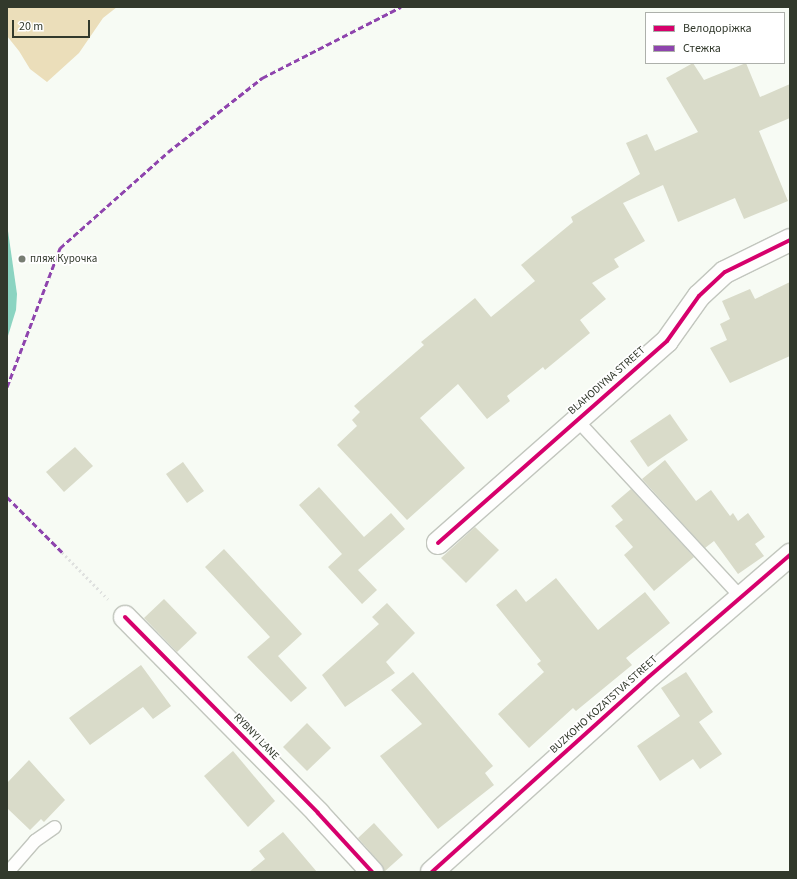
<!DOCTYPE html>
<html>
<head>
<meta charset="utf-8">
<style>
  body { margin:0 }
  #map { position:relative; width:797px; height:879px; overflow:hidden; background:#f7fbf4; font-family:"Source Sans 3",sans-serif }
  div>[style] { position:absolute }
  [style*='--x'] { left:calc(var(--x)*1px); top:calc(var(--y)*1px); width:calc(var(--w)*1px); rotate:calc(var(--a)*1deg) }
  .green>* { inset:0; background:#ebdeba }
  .water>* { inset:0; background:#8bd4c1 }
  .building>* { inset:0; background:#d9dbc9 }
  .path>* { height:2.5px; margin-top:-1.25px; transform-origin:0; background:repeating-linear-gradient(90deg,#dfe1df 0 2px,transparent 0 5px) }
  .roads { filter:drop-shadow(1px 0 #c2c6be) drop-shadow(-1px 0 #c2c6be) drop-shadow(0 1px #c2c6be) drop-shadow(0 -1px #c2c6be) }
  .service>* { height:12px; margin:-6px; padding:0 6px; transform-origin:6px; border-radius:6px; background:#fefefd }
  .minor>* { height:22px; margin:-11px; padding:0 11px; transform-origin:11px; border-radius:11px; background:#fefefd }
  .quiet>* { height:3px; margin-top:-1.5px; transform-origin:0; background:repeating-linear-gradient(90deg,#8e44ad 0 6px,transparent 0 9px) }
  .cycleway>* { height:4px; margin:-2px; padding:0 2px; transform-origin:2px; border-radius:2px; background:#d6006c }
  .dots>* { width:11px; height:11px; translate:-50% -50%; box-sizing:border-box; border:2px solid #fff; border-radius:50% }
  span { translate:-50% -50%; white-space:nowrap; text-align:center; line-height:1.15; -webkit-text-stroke:3.5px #fff; paint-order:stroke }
  .poi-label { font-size:11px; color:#32392c }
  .left { translate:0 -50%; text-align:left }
  .street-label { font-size:11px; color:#32392c }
  .frame { position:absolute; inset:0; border:8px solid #32392c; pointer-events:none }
  .legend { position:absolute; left:645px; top:12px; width:140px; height:52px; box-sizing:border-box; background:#fff; border:1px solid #adb0ab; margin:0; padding:5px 7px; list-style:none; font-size:12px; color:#32392c }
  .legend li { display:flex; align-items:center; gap:8px; height:20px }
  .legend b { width:20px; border:1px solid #adb0ab }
  .scale { position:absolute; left:12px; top:20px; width:78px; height:18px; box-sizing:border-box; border:2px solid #32392c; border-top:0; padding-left:5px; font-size:12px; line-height:14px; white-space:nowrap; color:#32392c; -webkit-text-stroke:3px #fff; paint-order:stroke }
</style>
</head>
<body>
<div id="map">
  <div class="green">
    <i style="clip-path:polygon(7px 7px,117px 7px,103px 18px,79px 53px,47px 82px,30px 69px,19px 51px,7px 36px)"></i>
  </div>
  <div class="water">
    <i style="clip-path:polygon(7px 224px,17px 294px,16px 310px,7px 339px)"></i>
  </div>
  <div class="building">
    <i style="clip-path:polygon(693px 63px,704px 80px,746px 63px,760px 97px,790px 84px,790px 118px,759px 131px,788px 201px,744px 219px,735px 198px,678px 222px,663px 185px,623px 203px,645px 241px,614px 259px,619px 267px,592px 283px,606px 299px,580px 320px,590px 333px,545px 370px,543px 367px,507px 396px,510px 401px,487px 419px,458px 384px,420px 418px,465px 468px,407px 520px,337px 445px,357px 426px,352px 420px,360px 412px,354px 406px,424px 345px,421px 342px,475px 298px,491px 317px,535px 281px,521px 265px,573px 222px,571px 217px,640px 174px,626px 143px,647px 134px,655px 151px,698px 132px,666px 78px)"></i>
    <i style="clip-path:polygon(790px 282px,790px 356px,730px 383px,710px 348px,727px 340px,720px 324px,730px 319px,722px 301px,750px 289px,755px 299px)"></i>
    <i style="clip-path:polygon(670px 414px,688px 440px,648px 467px,630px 441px)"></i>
    <i style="clip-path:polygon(75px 447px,93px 466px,64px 492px,46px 472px)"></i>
    <i style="clip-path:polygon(665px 460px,696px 501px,711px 490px,730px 516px,733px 513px,738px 521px,748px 513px,765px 537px,755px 544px,764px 556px,738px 574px,714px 541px,705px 548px,642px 479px)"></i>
    <i style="clip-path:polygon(183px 462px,204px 491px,187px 503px,166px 474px)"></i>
    <i style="clip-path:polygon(319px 487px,364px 537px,391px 513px,405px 529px,358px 570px,377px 590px,362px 604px,328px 567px,342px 554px,299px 505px)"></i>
    <i style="clip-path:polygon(631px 489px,694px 557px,654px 591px,624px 555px,633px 547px,615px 526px,623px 520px,611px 506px)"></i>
    <i style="clip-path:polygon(475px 527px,499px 550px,466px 583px,441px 558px)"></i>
    <i style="clip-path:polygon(224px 549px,302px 634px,278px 656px,307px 688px,291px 702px,247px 657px,270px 637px,205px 567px)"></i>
    <i style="clip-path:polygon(556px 578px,598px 630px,645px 592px,670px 623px,626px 658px,632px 665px,576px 711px,573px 708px,529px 748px,498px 714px,544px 672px,537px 664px,541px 661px,496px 605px,516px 589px,526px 602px)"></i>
    <i style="clip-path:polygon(164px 599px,197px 633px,177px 652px,144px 618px)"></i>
    <i style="clip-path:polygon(387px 603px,415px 633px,386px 662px,395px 673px,345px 707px,322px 675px,379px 624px,372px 617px)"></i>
    <i style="clip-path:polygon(141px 665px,171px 706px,153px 719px,143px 707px,90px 745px,69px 718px)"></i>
    <i style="clip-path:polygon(413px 672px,493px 766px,485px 773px,494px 785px,438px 829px,380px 756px,422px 724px,391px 690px)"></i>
    <i style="clip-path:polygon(686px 672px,713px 712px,699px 722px,722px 754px,700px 769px,693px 759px,660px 781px,637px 746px,680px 716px,661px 688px)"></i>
    <i style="clip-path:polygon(307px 723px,331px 748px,307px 771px,283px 747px)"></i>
    <i style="clip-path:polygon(233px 751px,275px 801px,248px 827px,204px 776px)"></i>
    <i style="clip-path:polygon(29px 760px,65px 800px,44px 822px,41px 819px,30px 830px,7px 808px,7px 783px)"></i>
    <i style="clip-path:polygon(374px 823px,403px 855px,384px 872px,381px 864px,358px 838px)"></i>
    <i style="clip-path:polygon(283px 832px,317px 872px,249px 872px,265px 859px,259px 851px)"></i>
  </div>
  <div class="path">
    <i style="--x:62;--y:552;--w:66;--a:45.6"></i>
  </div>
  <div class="roads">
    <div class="service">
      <i style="--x:576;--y:419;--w:243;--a:47.2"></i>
      <i style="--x:8;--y:872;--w:41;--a:-48.9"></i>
      <i style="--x:35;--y:841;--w:24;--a:-35"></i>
    </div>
    <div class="minor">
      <i style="--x:438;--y:543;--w:305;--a:-41.4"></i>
      <i style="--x:667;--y:341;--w:55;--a:-54.6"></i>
      <i style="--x:699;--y:296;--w:35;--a:-43"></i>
      <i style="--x:725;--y:272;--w:72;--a:-26.2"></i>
      <i style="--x:125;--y:617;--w:275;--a:45.4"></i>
      <i style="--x:318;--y:813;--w:80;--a:47.5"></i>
      <i style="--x:432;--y:872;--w:285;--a:-42"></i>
      <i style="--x:644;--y:681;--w:193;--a:-40.8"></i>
    </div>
  </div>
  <div class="quiet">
    <i style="--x:7;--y:387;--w:149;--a:-69.1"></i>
    <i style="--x:60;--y:248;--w:144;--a:-41.6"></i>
    <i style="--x:168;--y:152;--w:120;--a:-38.2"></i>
    <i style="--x:262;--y:78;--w:156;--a:-27.1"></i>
    <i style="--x:7;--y:497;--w:78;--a:45"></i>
  </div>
  <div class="cycleway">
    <i style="--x:438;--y:543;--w:305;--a:-41.4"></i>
    <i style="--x:667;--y:341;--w:55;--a:-54.6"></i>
    <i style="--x:699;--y:296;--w:35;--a:-43"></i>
    <i style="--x:725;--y:272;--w:72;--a:-26.2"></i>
    <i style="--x:125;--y:617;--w:275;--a:45.4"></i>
    <i style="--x:318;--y:813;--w:80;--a:47.5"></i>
    <i style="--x:432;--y:872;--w:285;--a:-42"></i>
    <i style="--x:644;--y:681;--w:193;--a:-40.8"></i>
  </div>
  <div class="dots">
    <i style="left:22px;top:259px;background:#777d72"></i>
  </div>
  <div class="poi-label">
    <span class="left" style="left:30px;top:259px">пляж Курочка</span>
  </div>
  <div class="street-label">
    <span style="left:607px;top:381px;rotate:-41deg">BLAHODIYNA STREET</span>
    <span style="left:604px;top:705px;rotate:-42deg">BUZKOHO KOZATSTVA STREET</span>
    <span style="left:256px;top:737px;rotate:46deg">RYBNYI LANE</span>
  </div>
  <div class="frame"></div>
  <ul class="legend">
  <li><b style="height:5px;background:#d6006c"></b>Велодоріжка</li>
  <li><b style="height:5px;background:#8e44ad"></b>Стежка</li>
  </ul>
  <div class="scale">20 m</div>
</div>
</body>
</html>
